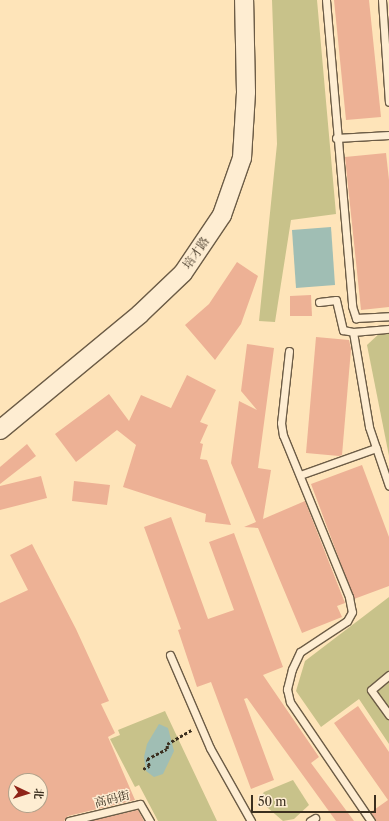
<!DOCTYPE html>
<html>
<head>
<meta charset="utf-8">
<style>
  body { margin:0 }
  #map { position:relative; width:389px; height:821px; overflow:hidden; background:#fee4b9; font-family:"Libre Caslon Text","Noto Serif SC",serif }
  div>[style] { position:absolute }
  [style*='--x'] { left:calc(var(--x)*1px); top:calc(var(--y)*1px); width:calc(var(--w)*1px); rotate:calc(var(--a)*1deg) }
  .green>* { inset:0; background:#c8c28a }
  .water>* { inset:0; background:#a0beb4 }
  .building>* { inset:0; background:#edb195 }
  .path>* { height:2.5px; margin-top:-1.25px; transform-origin:0; background:repeating-linear-gradient(90deg,#3b2f1f 0 3px,transparent 0 5px) }
  .roads { filter:drop-shadow(1px 0 #6c5c46) drop-shadow(-1px 0 #6c5c46) drop-shadow(0 1px #6c5c46) drop-shadow(0 -1px #6c5c46) }
  .service>* { height:7px; margin:-3.5px; padding:0 3.5px; transform-origin:3.5px; border-radius:3.5px; background:#feedd2 }
  .tertiary>* { height:18px; margin:-9px; padding:0 9px; transform-origin:9px; border-radius:9px; background:#feedd2 }
  span { translate:-50% -50%; white-space:nowrap; text-align:center; line-height:1.15; -webkit-text-stroke:3px #feedd2; paint-order:stroke }
  .street-label { font-size:12px; color:#3b2f1f }
  .north { position:absolute; left:8px; top:773px; width:40px; height:40px; box-sizing:border-box; background:#feedd2; border:1px solid #b0a18a; border-radius:50%; rotate:94deg; font-size:11px; font-weight:700; line-height:16px; text-align:center; color:#3b2f1f }
  .north::after { content:''; display:block; margin:auto; width:14px; height:18px; background:#8f2418; clip-path:polygon(50% 0,100% 100%,50% 72%,0 100%) }
  .scale { position:absolute; left:251px; top:795px; width:125px; height:18px; box-sizing:border-box; border:2px solid #3b2f1f; border-top:0; padding-left:5px; font-size:12px; line-height:14px; white-space:nowrap; color:#3b2f1f; -webkit-text-stroke:3px #feedd2; paint-order:stroke }
</style>
</head>
<body>
<div id="map">
  <div class="green">
    <i style="clip-path:polygon(272px 0,317px 0,336px 214px,291px 220px,275px 322px,259px 321px,277px 144px)"></i>
    <i style="clip-path:polygon(381px 332px,389px 332px,389px 456px,367px 345px)"></i>
    <i style="clip-path:polygon(389px 597px,389px 744px,359px 699px,321px 727px,296px 691px,305px 661px)"></i>
    <i style="clip-path:polygon(165px 711px,217px 821px,158px 821px,139px 785px,135px 787px,110px 739px,120px 735px,118px 730px)"></i>
    <i style="clip-path:polygon(293px 780px,309px 805px,294px 819px,283px 821px,261px 802px,261px 796px,264px 792px)"></i>
  </div>
  <div class="water">
    <i style="clip-path:polygon(331px 227px,335px 285px,296px 288px,292px 230px)"></i>
    <i style="clip-path:polygon(159px 724px,168px 728px,174px 751px,163px 774px,154px 777px,146px 771px,144px 757px,147px 744px)"></i>
  </div>
  <div class="building">
    <i style="clip-path:polygon(334px 0,369px 0,381px 117px,346px 120px)"></i>
    <i style="clip-path:polygon(386px 153px,389px 180px,389px 307px,361px 310px,345px 157px)"></i>
    <i style="clip-path:polygon(237px 262px,258px 276px,241px 324px,215px 360px,185px 325px,209px 304px)"></i>
    <i style="clip-path:polygon(311px 295px,312px 316px,290px 316px,290px 296px)"></i>
    <i style="clip-path:polygon(316px 337px,349px 340px,351px 349px,342px 455px,339px 456px,306px 453px)"></i>
    <i style="clip-path:polygon(247px 344px,274px 348px,258px 468px,271px 470px,263px 519px,305px 501px,345px 603px,337px 606px,342px 617px,302px 633px,258px 528px,244px 527px,256px 522px,231px 463px,239px 401px,257px 410px,241px 391px)"></i>
    <i style="clip-path:polygon(187px 375px,216px 390px,200px 422px,208px 425px,200px 443px,203px 444px,200px 459px,207px 460px,231px 525px,205px 522px,206px 514px,123px 487px,136px 445px,117px 430px,76px 462px,55px 434px,109px 394px,129px 421px,141px 395px,171px 408px)"></i>
    <i style="clip-path:polygon(27px 444px,36px 456px,0 484px,0 467px)"></i>
    <i style="clip-path:polygon(362px 465px,389px 537px,389px 586px,354px 599px,311px 484px)"></i>
    <i style="clip-path:polygon(41px 476px,47px 498px,0 510px,0 486px)"></i>
    <i style="clip-path:polygon(74px 481px,110px 485px,107px 505px,72px 501px)"></i>
    <i style="clip-path:polygon(171px 517px,208px 619px,234px 610px,209px 542px,234px 533px,283px 667px,263px 675px,319px 757px,311px 763px,354px 821px,336px 821px,247px 698px,244px 699px,274px 780px,251px 789px,211px 682px,197px 687px,178px 630px,181px 629px,144px 527px)"></i>
    <i style="clip-path:polygon(evenodd,32px 544px,76px 629px,109px 701px,101px 704px,115px 733px,108px 737px,135px 800px,68px 816px,64px 821px,0 821px,0 603px,28px 590px,10px 555px,32px 544px,16px 781px,40px 781px,40px 805px,16px 805px,16px 781px)"></i>
    <i style="clip-path:polygon(358px 706px,389px 752px,389px 821px,376px 821px,371px 812px,388px 800px,334px 723px)"></i>
    <i style="clip-path:polygon(138px 810px,144px 821px,90px 821px)"></i>
  </div>
  <div class="path">
    <i style="--x:143;--y:769;--w:7;--a:-27"></i>
    <i style="--x:149;--y:766;--w:7;--a:-106"></i>
    <i style="--x:147;--y:759;--w:22;--a:-27"></i>
    <i style="--x:167;--y:749;--w:5;--a:-90"></i>
    <i style="--x:167;--y:744;--w:28;--a:-30"></i>
  </div>
  <div class="roads">
    <div class="service">
      <i style="--x:326;--y:0;--w:307;--a:85.1"></i>
      <i style="--x:352;--y:306;--w:13;--a:72"></i>
      <i style="--x:356;--y:318;--w:33;--a:-3"></i>
      <i style="--x:382;--y:0;--w:102;--a:86.1"></i>
      <i style="--x:336;--y:138;--w:53;--a:-3.2"></i>
      <i style="--x:319;--y:302;--w:17;--a:-7"></i>
      <i style="--x:336;--y:300;--w:31;--a:77"></i>
      <i style="--x:343;--y:330;--w:10;--a:11"></i>
      <i style="--x:353;--y:332;--w:96;--a:80.4"></i>
      <i style="--x:369;--y:427;--w:62;--a:71.3"></i>
      <i style="--x:353;--y:332;--w:36;--a:-5"></i>
      <i style="--x:289;--y:351;--w:72;--a:96.3"></i>
      <i style="--x:281;--y:423;--w:12;--a:81"></i>
      <i style="--x:283;--y:435;--w:175;--a:67.8"></i>
      <i style="--x:349;--y:597;--w:15;--a:79"></i>
      <i style="--x:352;--y:612;--w:10;--a:119"></i>
      <i style="--x:347;--y:621;--w:56;--a:146.6"></i>
      <i style="--x:300;--y:652;--w:19;--a:115"></i>
      <i style="--x:292;--y:669;--w:21;--a:104"></i>
      <i style="--x:287;--y:689;--w:13;--a:77"></i>
      <i style="--x:290;--y:702;--w:144;--a:55.8"></i>
      <i style="--x:300;--y:475;--w:81;--a:-19.6"></i>
      <i style="--x:170;--y:655;--w:101;--a:66.7"></i>
      <i style="--x:210;--y:748;--w:84;--a:60.7"></i>
      <i style="--x:389;--y:675;--w:23;--a:140"></i>
      <i style="--x:371;--y:690;--w:31;--a:54"></i>
      <i style="--x:69;--y:821;--w:73;--a:-13.5"></i>
      <i style="--x:140;--y:804;--w:20;--a:60"></i>
      <i style="--x:310;--y:821;--w:6;--a:-31"></i>
    </div>
    <div class="tertiary">
      <i style="--x:0;--y:430;--w:182;--a:-39.6"></i>
      <i style="--x:140;--y:314;--w:59;--a:-43.6"></i>
      <i style="--x:183;--y:273;--w:70;--a:-56.1"></i>
      <i style="--x:222;--y:215;--w:60;--a:-70.7"></i>
      <i style="--x:242;--y:158;--w:66;--a:-86.5"></i>
      <i style="--x:246;--y:92;--w:92;--a:-91.2"></i>
    </div>
  </div>
  <div class="street-label">
    <span style="left:196px;top:253px;rotate:-55deg">培才路</span>
    <span style="left:112px;top:799px;rotate:-14deg">高码街</span>
  </div>
  <div class="north">北</div>
  <div class="scale">50 m</div>
</div>
</body>
</html>
